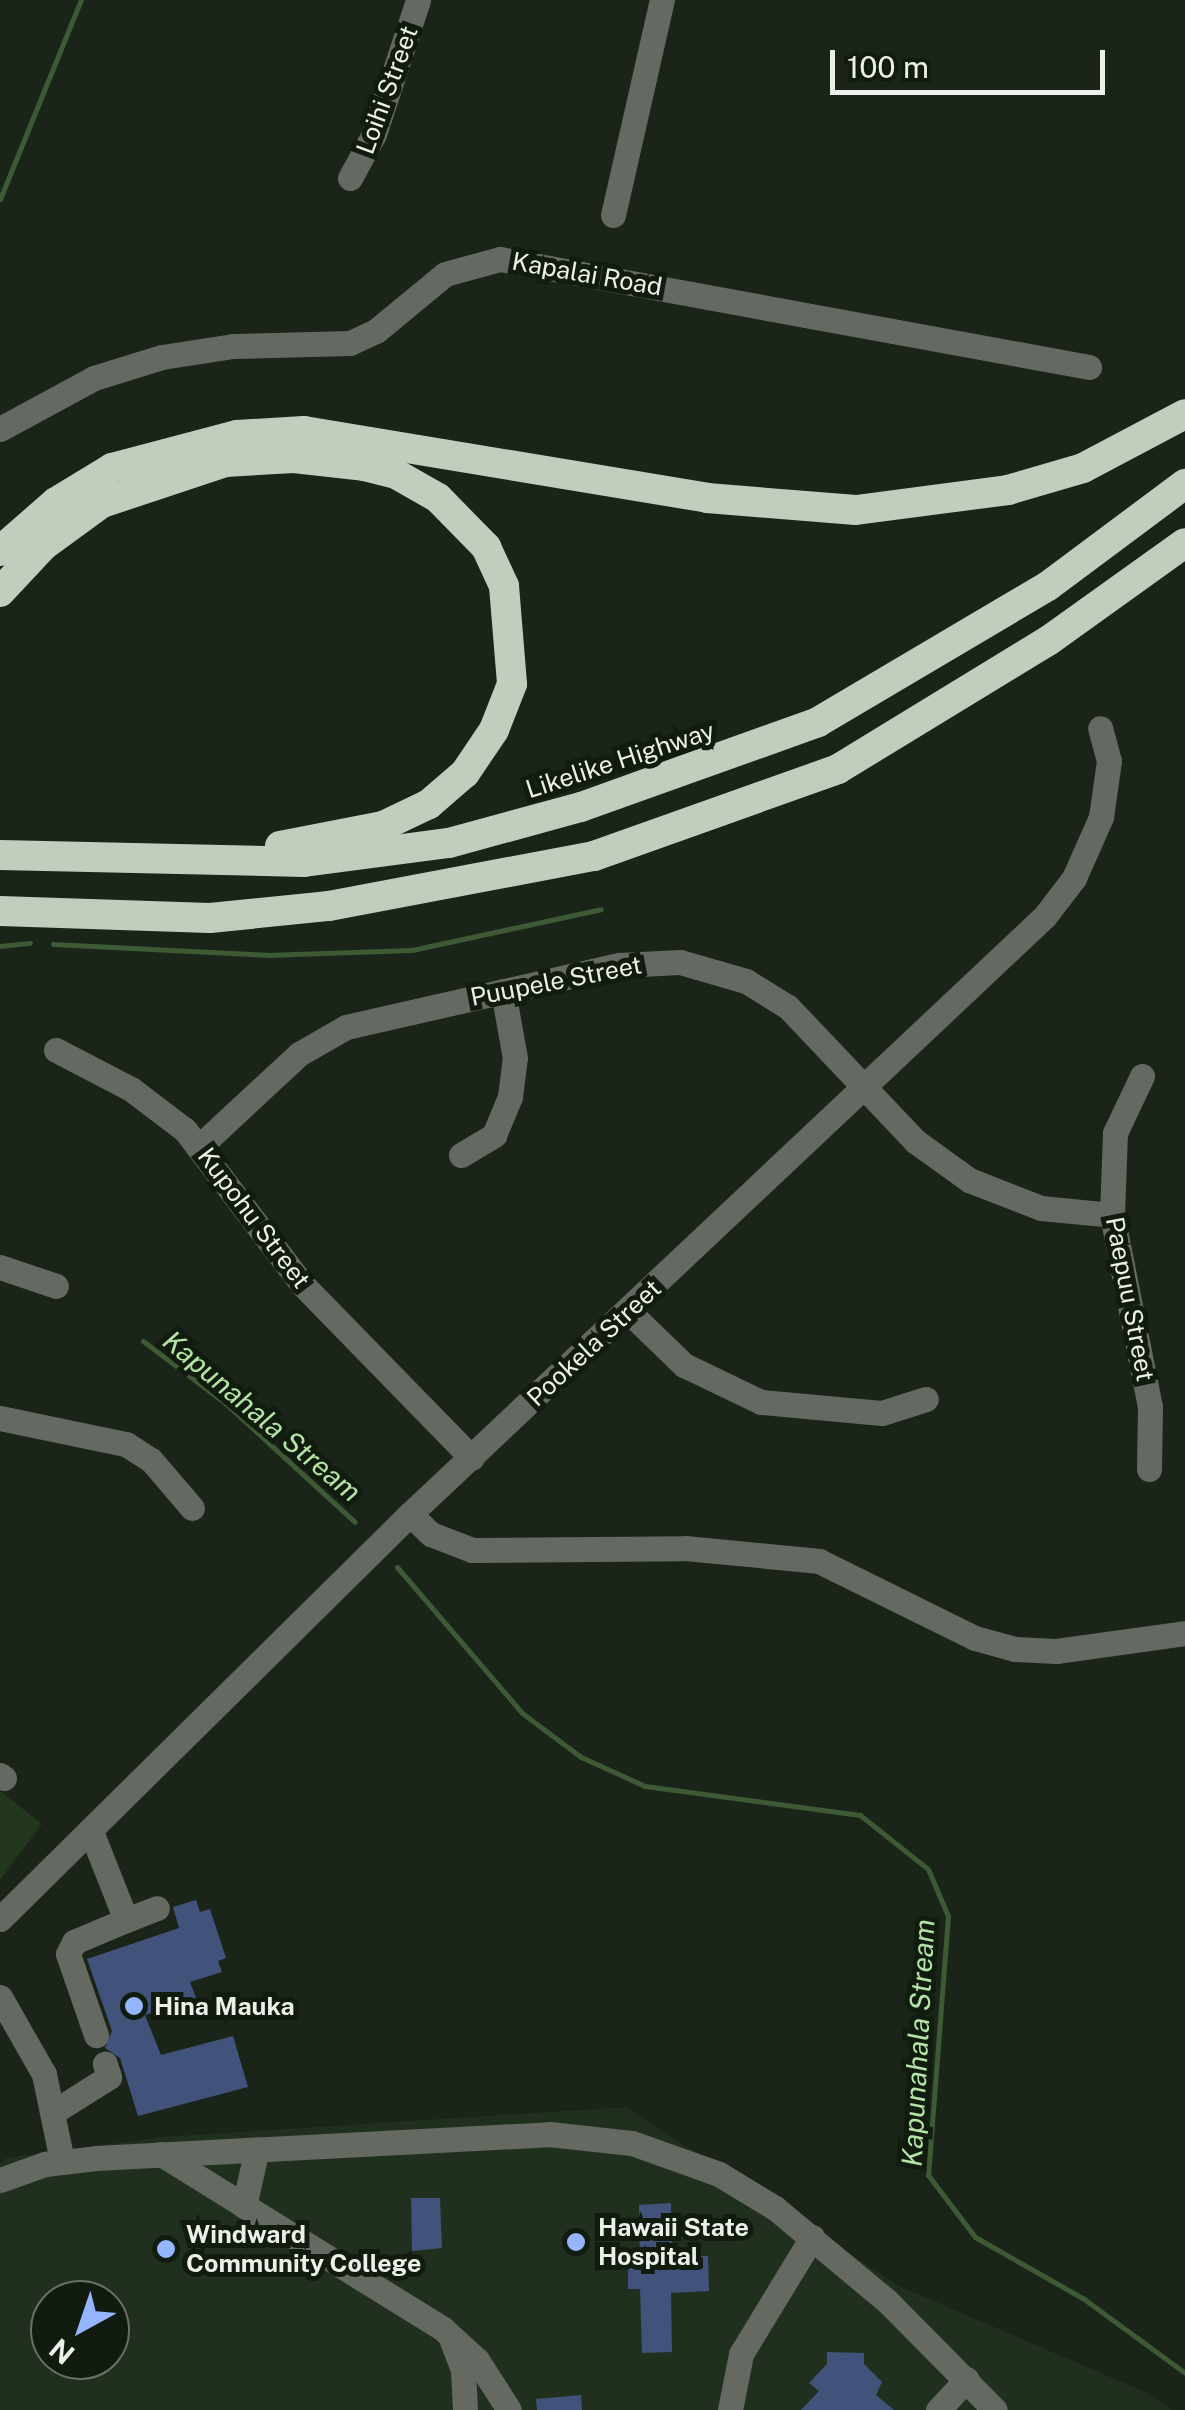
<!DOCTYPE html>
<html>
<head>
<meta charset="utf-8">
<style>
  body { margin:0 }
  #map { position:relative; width:1185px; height:2410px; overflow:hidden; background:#1b2418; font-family:"Public Sans",sans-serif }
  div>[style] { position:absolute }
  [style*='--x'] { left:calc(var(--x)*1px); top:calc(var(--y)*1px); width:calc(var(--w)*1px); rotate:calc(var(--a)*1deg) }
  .built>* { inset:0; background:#212f1e }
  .green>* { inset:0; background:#23371d }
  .stream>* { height:5px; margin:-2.5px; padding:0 2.5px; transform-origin:2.5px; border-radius:2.5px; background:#3d5a35 }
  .building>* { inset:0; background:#41537a }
  .minor>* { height:25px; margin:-12.5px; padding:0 12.5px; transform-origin:12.5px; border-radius:12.5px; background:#646962 }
  .highway>* { height:30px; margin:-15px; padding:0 15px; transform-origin:15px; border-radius:15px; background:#c1cebe }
  .dots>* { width:28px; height:28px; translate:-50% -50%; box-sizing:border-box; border:5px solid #121b0f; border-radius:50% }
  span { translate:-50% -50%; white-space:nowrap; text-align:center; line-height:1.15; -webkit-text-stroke:10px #121b0f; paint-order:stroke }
  .street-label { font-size:25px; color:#ebf1e9 }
  .poi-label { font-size:25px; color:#ebf1e9; font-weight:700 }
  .left { translate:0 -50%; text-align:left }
  .water-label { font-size:28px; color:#b3e4a6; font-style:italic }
  .north { position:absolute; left:30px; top:2280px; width:100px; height:100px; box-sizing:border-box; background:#121b0f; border:2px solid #697166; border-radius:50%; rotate:220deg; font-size:28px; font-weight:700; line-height:40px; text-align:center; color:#ebf1e9 }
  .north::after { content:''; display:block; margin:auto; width:35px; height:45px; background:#95b6fd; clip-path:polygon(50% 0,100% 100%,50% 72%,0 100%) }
  .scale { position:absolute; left:830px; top:50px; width:275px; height:45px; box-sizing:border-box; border:5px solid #ebf1e9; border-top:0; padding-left:12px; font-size:30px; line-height:35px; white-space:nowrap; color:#ebf1e9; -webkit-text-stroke:8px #121b0f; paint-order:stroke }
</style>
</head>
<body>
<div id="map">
  <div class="built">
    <i style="clip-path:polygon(evenodd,626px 2107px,899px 2286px,1147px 2393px,1172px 2410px,0 2410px,0 2163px,7px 2158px,162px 2137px,626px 2107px,50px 2300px,110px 2300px,110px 2360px,50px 2360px,50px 2300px)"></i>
  </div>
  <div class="green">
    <i style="clip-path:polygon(0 1791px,42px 1824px,0 1880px)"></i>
  </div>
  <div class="stream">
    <i style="--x:0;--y:199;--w:215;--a:-67.9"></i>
    <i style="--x:53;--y:944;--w:214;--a:2.9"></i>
    <i style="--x:267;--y:955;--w:145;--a:-2"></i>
    <i style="--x:412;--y:950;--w:193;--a:-12.2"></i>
    <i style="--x:0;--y:946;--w:30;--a:-6"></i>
    <i style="--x:143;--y:1341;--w:103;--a:37.1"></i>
    <i style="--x:225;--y:1403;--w:176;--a:42.5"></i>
    <i style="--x:397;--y:1567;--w:192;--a:49.4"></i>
    <i style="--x:522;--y:1713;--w:74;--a:36.7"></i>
    <i style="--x:581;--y:1757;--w:70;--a:24.4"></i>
    <i style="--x:645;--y:1786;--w:217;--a:7.7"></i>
    <i style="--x:860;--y:1815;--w:87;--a:38.5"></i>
    <i style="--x:928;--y:1869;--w:51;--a:66.9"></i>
    <i style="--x:948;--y:1916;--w:260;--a:94.4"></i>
    <i style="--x:928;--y:2175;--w:78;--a:52.8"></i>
    <i style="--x:975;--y:2237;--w:125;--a:29.6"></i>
    <i style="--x:1084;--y:2299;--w:125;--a:36.2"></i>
  </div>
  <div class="building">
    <i style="clip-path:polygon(196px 1900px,200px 1912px,210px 1909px,226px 1958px,218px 1961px,222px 1972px,190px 1982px,196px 1998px,145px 2015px,161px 2055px,233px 2036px,248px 2087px,138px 2116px,120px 2058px,105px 2048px,112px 2031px,87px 1959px,179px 1928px,173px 1907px)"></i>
    <i style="clip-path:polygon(411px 2198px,440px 2198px,442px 2248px,412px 2251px)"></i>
    <i style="clip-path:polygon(671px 2203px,672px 2255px,708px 2256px,709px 2291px,671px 2293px,672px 2352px,642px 2353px,640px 2289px,628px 2289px,628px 2263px,640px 2263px,639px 2205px)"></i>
    <i style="clip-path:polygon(827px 2352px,864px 2353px,864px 2364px,882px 2382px,876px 2395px,894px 2410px,801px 2410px,819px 2391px,809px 2383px,827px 2364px)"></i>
    <i style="clip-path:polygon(581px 2395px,582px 2410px,537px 2410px,536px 2399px)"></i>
  </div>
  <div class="minor">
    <i style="--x:350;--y:178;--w:50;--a:-61.4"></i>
    <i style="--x:374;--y:134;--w:141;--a:-71.8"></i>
    <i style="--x:613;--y:215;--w:221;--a:-77.2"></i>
    <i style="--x:0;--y:429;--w:107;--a:-28.5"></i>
    <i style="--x:94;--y:378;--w:71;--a:-17.2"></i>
    <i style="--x:162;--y:357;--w:72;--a:-8.8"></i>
    <i style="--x:233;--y:346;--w:117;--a:-1.5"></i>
    <i style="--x:350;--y:343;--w:29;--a:-25"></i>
    <i style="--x:376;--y:331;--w:89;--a:-39.6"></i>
    <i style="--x:445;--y:274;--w:57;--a:-15.3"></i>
    <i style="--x:500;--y:259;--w:599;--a:10.39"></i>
    <i style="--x:56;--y:1050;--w:85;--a:27.5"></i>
    <i style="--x:131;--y:1089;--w:68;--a:37.2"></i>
    <i style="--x:185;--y:1130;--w:193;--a:52.8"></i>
    <i style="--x:302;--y:1284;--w:243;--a:45.7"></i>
    <i style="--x:1142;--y:1076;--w:63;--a:115.3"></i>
    <i style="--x:1115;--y:1133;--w:82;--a:92.1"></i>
    <i style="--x:1112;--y:1215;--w:196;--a:78.8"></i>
    <i style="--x:1150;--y:1407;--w:62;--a:90.9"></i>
    <i style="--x:200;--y:1146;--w:135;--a:-42.9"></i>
    <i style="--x:299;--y:1054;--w:54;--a:-29.9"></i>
    <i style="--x:346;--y:1027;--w:281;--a:-12.8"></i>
    <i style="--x:620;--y:965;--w:60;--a:-2.9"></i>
    <i style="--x:680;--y:962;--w:69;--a:16.1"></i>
    <i style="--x:746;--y:981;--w:49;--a:31.8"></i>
    <i style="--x:788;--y:1007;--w:185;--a:46.5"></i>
    <i style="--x:915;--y:1141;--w:67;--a:35.8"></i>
    <i style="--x:969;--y:1180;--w:77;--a:21.3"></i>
    <i style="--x:1041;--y:1208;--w:71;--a:5.6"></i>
    <i style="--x:461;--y:1155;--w:39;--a:-31"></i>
    <i style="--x:494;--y:1135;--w:41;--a:-67.2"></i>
    <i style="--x:510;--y:1097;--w:39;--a:-83"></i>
    <i style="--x:515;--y:1058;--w:68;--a:-100.2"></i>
    <i style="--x:0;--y:1267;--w:59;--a:18.7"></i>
    <i style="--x:628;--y:1311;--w:78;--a:44"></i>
    <i style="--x:684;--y:1365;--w:85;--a:25.7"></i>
    <i style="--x:761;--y:1402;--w:121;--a:5.2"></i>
    <i style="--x:882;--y:1413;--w:46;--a:-17.7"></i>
    <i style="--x:0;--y:1418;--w:129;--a:11.7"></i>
    <i style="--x:126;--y:1444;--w:30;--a:33"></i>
    <i style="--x:151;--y:1460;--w:63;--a:49.5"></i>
    <i style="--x:410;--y:1514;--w:29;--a:44"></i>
    <i style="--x:431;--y:1534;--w:44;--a:21.3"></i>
    <i style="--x:472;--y:1550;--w:213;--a:-0.5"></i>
    <i style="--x:685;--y:1548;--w:135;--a:5.5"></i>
    <i style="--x:819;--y:1561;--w:174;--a:26.3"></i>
    <i style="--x:975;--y:1638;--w:41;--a:15.4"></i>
    <i style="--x:1015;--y:1649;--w:41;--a:2.8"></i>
    <i style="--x:1056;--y:1651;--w:130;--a:-7.9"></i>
    <i style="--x:0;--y:1775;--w:5;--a:37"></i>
    <i style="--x:92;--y:1834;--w:92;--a:68.4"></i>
    <i style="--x:126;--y:1920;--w:56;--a:157.1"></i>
    <i style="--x:74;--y:1942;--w:13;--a:117"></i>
    <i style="--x:68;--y:1954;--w:86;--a:70.9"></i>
    <i style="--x:0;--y:1919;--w:576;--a:-44.65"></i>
    <i style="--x:410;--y:1514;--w:872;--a:-43.28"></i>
    <i style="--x:1045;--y:916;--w:48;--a:-52.7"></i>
    <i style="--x:1074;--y:878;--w:67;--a:-66.1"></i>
    <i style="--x:1101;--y:817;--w:57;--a:-81.9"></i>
    <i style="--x:1109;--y:761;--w:34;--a:-105"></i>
    <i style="--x:126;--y:1920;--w:33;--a:-21"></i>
    <i style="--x:0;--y:1997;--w:89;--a:60.3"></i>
    <i style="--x:44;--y:2074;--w:89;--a:78.3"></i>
    <i style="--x:55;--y:2111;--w:64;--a:-32.2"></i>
    <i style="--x:109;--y:2077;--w:14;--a:-107"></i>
    <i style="--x:161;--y:2154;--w:332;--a:31.8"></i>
    <i style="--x:443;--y:2329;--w:46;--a:42.4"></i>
    <i style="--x:477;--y:2360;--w:59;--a:57.4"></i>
    <i style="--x:0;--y:2180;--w:48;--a:-19.6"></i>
    <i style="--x:45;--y:2164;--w:51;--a:-6.7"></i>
    <i style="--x:96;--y:2158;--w:454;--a:-3"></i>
    <i style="--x:549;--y:2134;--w:83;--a:6.2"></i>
    <i style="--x:632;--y:2143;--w:92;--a:19.6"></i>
    <i style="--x:719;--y:2174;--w:66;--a:31.3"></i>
    <i style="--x:775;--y:2208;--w:146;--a:39.7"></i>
    <i style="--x:887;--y:2301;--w:153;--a:45.3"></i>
    <i style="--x:244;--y:2206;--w:58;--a:-77.2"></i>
    <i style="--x:452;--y:2341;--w:31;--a:69"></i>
    <i style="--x:463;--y:2370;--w:40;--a:87.1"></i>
    <i style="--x:730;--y:2410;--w:57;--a:-78.9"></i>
    <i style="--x:741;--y:2354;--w:137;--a:-58.7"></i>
    <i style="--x:938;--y:2410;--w:42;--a:-46.9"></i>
  </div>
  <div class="highway">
    <i style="--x:0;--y:551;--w:74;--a:-41.2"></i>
    <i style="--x:56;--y:502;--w:66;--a:-31.3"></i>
    <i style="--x:112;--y:468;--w:129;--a:-14.8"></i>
    <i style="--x:237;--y:435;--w:67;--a:-3.4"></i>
    <i style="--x:304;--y:431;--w:409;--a:9.4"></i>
    <i style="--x:707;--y:498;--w:149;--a:4.6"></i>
    <i style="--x:856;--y:510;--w:153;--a:-7.5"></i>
    <i style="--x:1008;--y:490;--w:78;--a:-16.3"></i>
    <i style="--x:1083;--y:468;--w:115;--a:-27.9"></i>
    <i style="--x:0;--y:592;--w:63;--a:-46.9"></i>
    <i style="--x:43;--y:546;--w:73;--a:-36.1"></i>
    <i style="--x:102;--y:503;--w:130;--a:-18.4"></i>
    <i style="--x:225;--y:462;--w:69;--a:-3.3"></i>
    <i style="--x:294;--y:458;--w:70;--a:6.5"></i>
    <i style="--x:364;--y:466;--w:33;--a:14"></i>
    <i style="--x:396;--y:474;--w:48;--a:29.7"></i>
    <i style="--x:438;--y:498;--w:69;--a:45.6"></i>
    <i style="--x:486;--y:547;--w:43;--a:65.2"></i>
    <i style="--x:504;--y:586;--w:98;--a:85.3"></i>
    <i style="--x:512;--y:684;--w:49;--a:111.4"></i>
    <i style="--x:494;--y:730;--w:52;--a:124"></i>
    <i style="--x:465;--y:773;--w:48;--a:139.3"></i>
    <i style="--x:429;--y:804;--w:51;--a:154.4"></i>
    <i style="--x:383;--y:826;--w:105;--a:169"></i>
    <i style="--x:0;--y:855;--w:304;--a:1.3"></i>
    <i style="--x:304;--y:862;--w:146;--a:-7.5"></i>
    <i style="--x:449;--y:843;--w:137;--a:-15.3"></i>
    <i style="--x:581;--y:807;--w:252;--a:-19.7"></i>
    <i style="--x:818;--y:722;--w:267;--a:-30.6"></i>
    <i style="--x:1048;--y:586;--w:171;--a:-36.7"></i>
    <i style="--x:0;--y:911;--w:210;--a:1.9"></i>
    <i style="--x:210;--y:918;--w:120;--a:-5.8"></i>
    <i style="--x:329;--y:906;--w:270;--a:-10.7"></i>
    <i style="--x:594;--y:856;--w:259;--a:-19.6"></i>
    <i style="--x:838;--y:769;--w:246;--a:-31.4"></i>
    <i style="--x:1048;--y:641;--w:168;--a:-35.6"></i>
  </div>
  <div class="dots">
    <i style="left:134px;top:2006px;background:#95b6fd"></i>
    <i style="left:576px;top:2242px;background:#95b6fd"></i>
    <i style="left:166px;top:2249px;background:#95b6fd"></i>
  </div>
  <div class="street-label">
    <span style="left:387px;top:90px;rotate:-70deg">Loihi Street</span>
    <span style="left:587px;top:274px;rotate:10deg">Kapalai Road</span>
    <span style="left:620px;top:760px;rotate:-18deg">Likelike Highway</span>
    <span style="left:556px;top:981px;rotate:-11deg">Puupele Street</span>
    <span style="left:254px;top:1218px;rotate:53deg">Kupohu Street</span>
    <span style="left:1130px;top:1299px;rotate:79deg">Paepuu Street</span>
    <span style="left:594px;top:1343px;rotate:-43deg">Pookela Street</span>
  </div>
  <div class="poi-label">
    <span class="left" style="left:154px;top:2006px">Hina Mauka</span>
    <span class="left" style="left:598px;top:2242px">Hawaii State<br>Hospital</span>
    <span class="left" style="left:186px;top:2249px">Windward<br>Community College</span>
  </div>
  <div class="water-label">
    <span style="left:262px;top:1416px;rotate:40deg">Kapunahala Stream</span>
    <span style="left:918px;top:2043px;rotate:-87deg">Kapunahala Stream</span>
  </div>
  <div class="north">N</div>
  <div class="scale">100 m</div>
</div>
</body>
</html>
